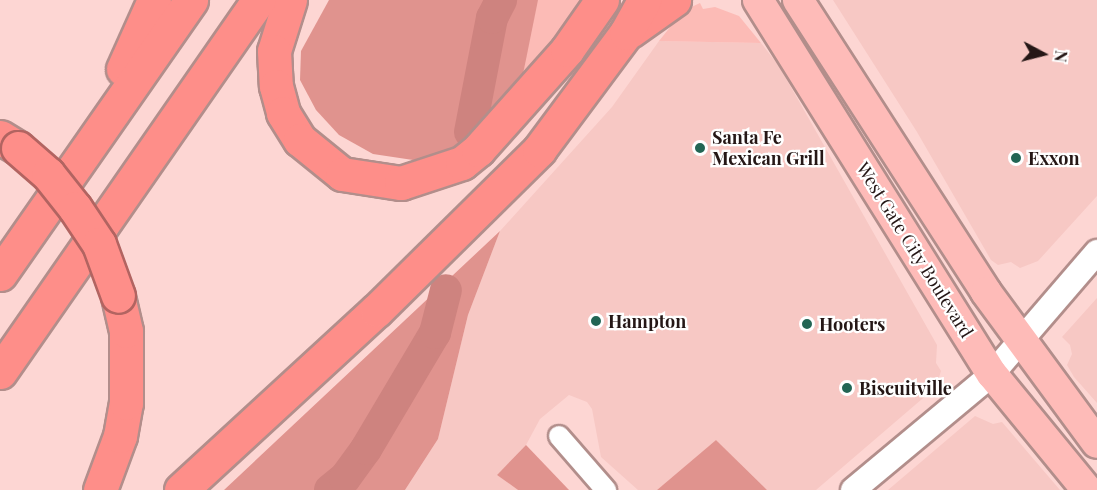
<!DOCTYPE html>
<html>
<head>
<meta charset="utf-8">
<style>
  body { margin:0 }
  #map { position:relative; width:1097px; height:490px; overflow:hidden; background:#fdd6d3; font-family:"Playfair Display",serif }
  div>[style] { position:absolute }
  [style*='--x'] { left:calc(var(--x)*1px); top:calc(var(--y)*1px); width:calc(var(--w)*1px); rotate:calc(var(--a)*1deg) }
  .built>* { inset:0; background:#f7c8c4 }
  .green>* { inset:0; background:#fcbbb6 }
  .forest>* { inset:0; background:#e0938e }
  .river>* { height:32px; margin:-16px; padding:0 16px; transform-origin:16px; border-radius:16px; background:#ce837f }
  .roads { filter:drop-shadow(2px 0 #b28e8b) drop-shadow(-2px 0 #b28e8b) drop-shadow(0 2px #b28e8b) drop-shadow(0 -2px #b28e8b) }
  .minor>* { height:20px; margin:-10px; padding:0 10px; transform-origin:10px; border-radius:10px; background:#fff }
  .tertiary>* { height:24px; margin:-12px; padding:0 12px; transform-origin:12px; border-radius:12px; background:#fff }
  .primary>* { height:30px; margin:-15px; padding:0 15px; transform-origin:15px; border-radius:15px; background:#febbb8 }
  .motorway>* { height:33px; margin:-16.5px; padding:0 16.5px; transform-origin:16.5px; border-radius:16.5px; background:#fe8e89 }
  .bridges { filter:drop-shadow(2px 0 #b26461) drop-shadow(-2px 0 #b26461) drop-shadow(0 2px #b26461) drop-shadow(0 -2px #b26461) }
  .motorway-bridge>* { height:33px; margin:-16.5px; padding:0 16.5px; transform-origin:16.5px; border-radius:16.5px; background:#fe8e89 }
  .dots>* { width:16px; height:16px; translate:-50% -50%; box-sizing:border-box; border:3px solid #fff; border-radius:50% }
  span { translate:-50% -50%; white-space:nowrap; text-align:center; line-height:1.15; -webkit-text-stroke:4.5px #fff; paint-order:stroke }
  .poi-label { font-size:18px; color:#251716; font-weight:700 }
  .left { translate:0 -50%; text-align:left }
  .street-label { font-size:18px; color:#251716 }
  .north { position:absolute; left:1013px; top:24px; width:60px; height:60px; -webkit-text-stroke:4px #fff; paint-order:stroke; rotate:97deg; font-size:16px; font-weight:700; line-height:24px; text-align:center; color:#251716 }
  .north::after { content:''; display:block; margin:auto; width:21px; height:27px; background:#251716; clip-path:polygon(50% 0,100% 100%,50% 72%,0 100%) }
</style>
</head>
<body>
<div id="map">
  <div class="built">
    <i style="clip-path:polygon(833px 0,1097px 0,1097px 196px,1038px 261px,1020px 268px,1011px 262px,998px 265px,991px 260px,917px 132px)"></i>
    <i style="clip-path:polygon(659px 41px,761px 43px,779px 66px,937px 345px,936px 363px,941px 371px,936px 387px,816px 490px,767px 490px,716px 440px,657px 490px,638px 490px,601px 457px,592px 409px,587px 402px,569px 395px,540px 419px,526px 445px,497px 475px,518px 490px,405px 490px,438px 439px,468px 315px,500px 231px,612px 107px)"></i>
    <i style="clip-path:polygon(1097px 298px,1097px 403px,1074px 377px,1067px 365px,1072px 354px,1070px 345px,1062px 337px)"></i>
    <i style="clip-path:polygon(975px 416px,993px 424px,1002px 422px,1060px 490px,888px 490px)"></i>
  </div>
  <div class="green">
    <i style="clip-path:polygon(538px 0,585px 0,520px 89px,535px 6px)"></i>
    <i style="clip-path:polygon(700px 3px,703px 9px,715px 7px,739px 16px,761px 43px,659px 41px,683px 11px)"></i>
  </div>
  <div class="forest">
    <i style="clip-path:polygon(329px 0,538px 0,520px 89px,453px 157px,413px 160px,373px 154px,339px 135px,316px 110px,300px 80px,301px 51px)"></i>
    <i style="clip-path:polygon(500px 231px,468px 315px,438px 439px,405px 490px,224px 490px)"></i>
    <i style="clip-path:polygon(716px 440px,767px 490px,657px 490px)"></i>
    <i style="clip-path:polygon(526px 445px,569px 490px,518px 490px,497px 475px)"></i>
  </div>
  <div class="river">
    <i style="--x:470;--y:132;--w:116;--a:-79.1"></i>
    <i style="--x:492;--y:18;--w:20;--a:-63"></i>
    <i style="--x:330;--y:490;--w:19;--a:-39"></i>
    <i style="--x:345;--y:478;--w:36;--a:-54"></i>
    <i style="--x:366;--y:449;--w:135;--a:-59.3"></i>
    <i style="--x:435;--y:333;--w:44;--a:-75.7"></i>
  </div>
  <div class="roads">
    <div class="minor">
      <i style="--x:559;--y:436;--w:72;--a:49"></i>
    </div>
    <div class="tertiary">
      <i style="--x:853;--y:490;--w:181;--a:-39.8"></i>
      <i style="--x:992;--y:374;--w:161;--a:-49.3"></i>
    </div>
    <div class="primary">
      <i style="--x:758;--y:0;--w:441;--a:58"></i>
      <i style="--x:992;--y:374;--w:150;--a:50.7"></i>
      <i style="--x:798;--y:0;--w:347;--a:57.2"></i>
      <i style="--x:986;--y:292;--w:187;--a:53.7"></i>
    </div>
    <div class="motorway">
      <i style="--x:290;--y:0;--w:53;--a:107.4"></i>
      <i style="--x:274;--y:51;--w:35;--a:87"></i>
      <i style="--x:276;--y:86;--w:28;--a:75"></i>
      <i style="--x:283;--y:113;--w:32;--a:58"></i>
      <i style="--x:300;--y:140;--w:54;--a:39"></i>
      <i style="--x:342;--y:174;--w:60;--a:8.7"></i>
      <i style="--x:401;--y:183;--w:64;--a:-18.2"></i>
      <i style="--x:462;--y:163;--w:21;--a:-39"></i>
      <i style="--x:478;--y:150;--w:134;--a:-48.3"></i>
      <i style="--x:567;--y:50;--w:61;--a:-55"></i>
      <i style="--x:630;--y:31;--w:54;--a:-35.2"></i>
      <i style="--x:123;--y:69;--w:76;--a:-65.8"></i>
      <i style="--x:0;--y:137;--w:21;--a:31"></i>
      <i style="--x:0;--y:274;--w:334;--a:-55.1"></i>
      <i style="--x:0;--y:372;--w:453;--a:-55.2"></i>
      <i style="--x:100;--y:490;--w:58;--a:-69.7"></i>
      <i style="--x:120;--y:436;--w:34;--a:-80"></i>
      <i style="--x:126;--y:403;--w:72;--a:-90"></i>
      <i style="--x:126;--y:331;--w:36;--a:-103"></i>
      <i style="--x:181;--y:490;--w:266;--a:-42.6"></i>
      <i style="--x:377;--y:310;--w:228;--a:-44.6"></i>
      <i style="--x:539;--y:150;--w:146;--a:-53.4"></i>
      <i style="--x:626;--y:33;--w:38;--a:-61"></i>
    </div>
  </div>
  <div class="bridges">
    <div class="motorway-bridge">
      <i style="--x:18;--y:148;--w:40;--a:41"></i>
      <i style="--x:48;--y:174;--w:43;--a:51.5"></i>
      <i style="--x:75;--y:208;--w:43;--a:56.3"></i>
      <i style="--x:99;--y:244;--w:55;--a:69.9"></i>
    </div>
  </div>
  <div class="dots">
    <i style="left:700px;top:148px;background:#236554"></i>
    <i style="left:1016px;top:158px;background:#236554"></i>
    <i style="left:596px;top:321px;background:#236554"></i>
    <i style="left:807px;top:324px;background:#236554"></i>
    <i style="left:847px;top:388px;background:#236554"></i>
  </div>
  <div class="poi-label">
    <span class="left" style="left:712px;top:148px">Santa Fe<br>Mexican Grill</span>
    <span class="left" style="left:1028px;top:158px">Exxon</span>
    <span class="left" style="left:608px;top:321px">Hampton</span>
    <span class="left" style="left:819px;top:324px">Hooters</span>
    <span class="left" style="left:859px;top:388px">Biscuitville</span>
  </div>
  <div class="street-label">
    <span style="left:915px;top:250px;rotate:58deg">West Gate City Boulevard</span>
  </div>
  <div class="north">N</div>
</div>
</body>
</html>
